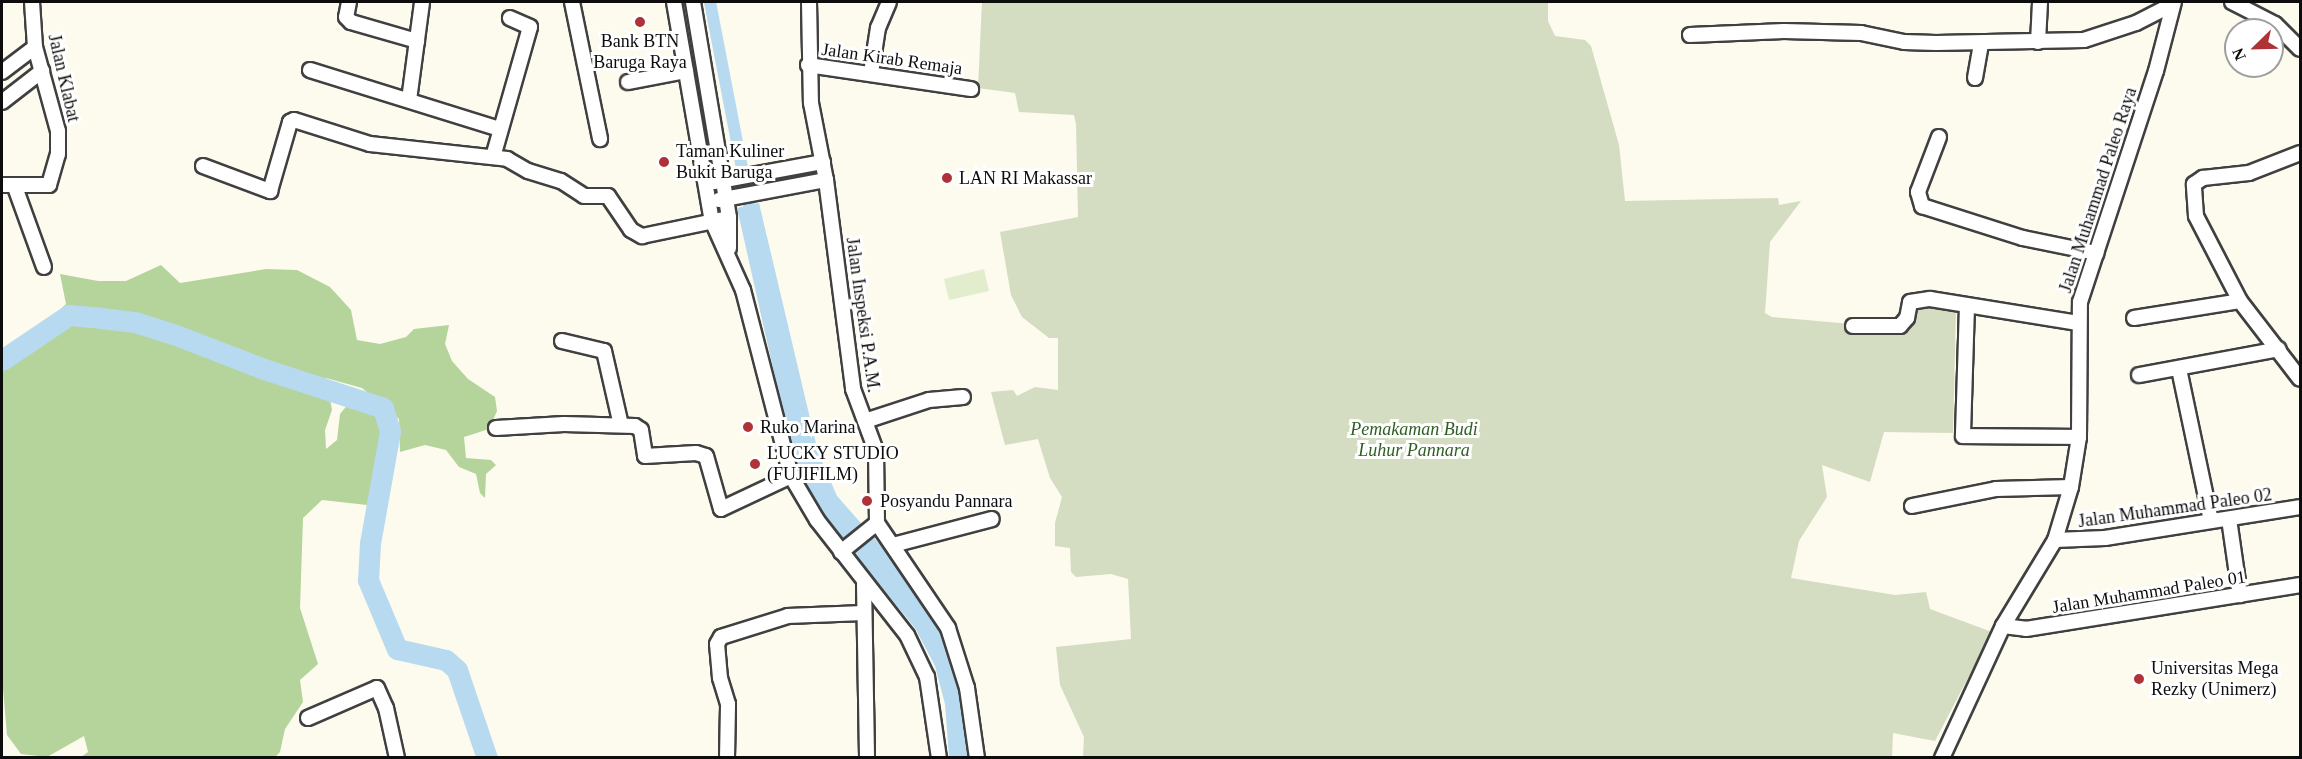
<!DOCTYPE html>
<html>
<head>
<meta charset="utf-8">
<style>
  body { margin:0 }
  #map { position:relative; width:2302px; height:759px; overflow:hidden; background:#fdfaee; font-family:Georgia,serif }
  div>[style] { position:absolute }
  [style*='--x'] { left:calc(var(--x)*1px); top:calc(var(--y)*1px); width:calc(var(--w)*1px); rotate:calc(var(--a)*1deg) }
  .forest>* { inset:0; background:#b4d49b }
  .cemetery>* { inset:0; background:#d4ddc1 }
  .pitch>* { inset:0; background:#e1edcc }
  .water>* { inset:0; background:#b7daf0 }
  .canal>* { height:12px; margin:-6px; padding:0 6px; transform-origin:6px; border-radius:6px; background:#b7daf0 }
  .river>* { height:21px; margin:-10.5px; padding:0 10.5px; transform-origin:10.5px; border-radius:10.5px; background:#b7daf0 }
  .roads { filter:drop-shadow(2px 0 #404040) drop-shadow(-2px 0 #404040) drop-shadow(0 2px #404040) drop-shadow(0 -2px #404040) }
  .minor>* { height:14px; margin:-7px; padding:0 7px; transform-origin:7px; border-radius:7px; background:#fff }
  .dots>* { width:16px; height:16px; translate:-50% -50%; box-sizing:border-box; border:3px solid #fff; border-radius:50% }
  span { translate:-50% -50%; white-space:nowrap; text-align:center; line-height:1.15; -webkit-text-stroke:6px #fff; paint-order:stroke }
  .poi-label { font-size:18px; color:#0d0d0d }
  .left { translate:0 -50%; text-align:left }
  .street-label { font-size:18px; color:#0d0d0d }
  .park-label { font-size:18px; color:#2f5e23; font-style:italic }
  .frame { position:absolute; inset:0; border:3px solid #0d0d0d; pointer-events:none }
  .north { position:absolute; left:2224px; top:18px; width:60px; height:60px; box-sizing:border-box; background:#fff; border:2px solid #9e9e9e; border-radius:50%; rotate:247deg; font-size:16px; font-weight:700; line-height:24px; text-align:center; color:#0d0d0d }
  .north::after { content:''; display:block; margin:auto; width:21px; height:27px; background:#af3237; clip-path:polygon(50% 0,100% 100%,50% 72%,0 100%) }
</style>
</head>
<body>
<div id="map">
  <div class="forest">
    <i style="clip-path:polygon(161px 265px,180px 283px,266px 269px,297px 270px,330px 287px,351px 310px,357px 340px,380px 344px,406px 337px,414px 329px,449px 325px,445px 344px,452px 361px,468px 379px,495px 397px,497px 411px,489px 429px,464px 437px,466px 458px,491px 460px,496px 465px,486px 474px,485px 498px,480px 493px,476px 474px,459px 467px,446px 450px,425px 445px,400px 452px,399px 419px,362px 388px,326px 378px,332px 410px,325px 430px,326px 449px,337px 440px,340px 414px,350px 402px,371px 409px,380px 421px,381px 460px,367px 505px,322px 500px,303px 518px,300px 608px,318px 664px,300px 680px,303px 702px,285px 729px,280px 752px,274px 758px,81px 757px,88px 752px,84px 736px,47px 757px,21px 754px,7px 735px,2px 677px,2px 365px,66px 304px,60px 274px,98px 281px,126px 281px)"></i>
  </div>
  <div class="cemetery">
    <i style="clip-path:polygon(982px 2px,1548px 2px,1548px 21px,1555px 36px,1585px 40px,1591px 46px,1619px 145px,1625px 201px,1778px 198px,1779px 205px,1801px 201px,1770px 242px,1765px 313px,1772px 317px,1907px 329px,1915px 308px,1956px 309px,1953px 433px,1884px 432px,1870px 482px,1822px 465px,1827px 497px,1799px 541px,1791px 578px,1895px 595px,1926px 592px,1930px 609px,1992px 632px,1935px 741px,1893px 733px,1892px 758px,1083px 757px,1084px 737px,1060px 685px,1056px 647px,1131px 639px,1128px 579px,1111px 574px,1076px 577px,1071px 572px,1070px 548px,1055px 546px,1055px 523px,1062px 497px,1050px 478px,1038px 439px,1005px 445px,991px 392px,1013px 390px,1017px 396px,1035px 387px,1058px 390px,1058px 338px,1049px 338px,1022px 317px,1011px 295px,1000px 232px,1078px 217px,1076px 124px,1074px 115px,1019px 112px,1015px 93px,978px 88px)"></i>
  </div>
  <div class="pitch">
    <i style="clip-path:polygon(984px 269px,989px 291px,949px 300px,944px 279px)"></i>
  </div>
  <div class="water">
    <i style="clip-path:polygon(759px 203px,818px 452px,837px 496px,912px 581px,939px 627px,958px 678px,972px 757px,949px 757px,945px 704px,935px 666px,915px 628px,822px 514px,803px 480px,788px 435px,737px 208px)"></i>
  </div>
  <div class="canal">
    <i style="--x:710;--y:2;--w:223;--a:79.1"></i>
  </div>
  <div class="river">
    <i style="--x:2;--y:360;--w:81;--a:-33.9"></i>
    <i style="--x:69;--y:315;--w:32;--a:5"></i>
    <i style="--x:101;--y:318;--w:34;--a:7"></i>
    <i style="--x:135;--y:322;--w:43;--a:17.6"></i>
    <i style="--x:176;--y:335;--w:94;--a:21.1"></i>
    <i style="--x:264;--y:369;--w:125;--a:18.1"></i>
    <i style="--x:383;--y:408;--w:24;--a:73"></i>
    <i style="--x:390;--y:431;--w:114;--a:100.1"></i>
    <i style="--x:370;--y:543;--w:37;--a:93"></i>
    <i style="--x:368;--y:580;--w:75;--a:67.2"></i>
    <i style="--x:397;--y:649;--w:50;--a:12.7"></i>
    <i style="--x:446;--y:660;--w:15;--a:42"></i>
    <i style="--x:457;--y:670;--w:93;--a:71.2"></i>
  </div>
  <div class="roads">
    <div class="minor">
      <i style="--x:349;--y:2;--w:15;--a:101"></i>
      <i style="--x:346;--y:17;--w:7;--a:45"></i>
      <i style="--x:351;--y:22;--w:69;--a:16.1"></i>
      <i style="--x:572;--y:2;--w:140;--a:78.4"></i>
      <i style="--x:674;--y:2;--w:222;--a:80.2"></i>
      <i style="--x:712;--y:221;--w:76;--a:65.8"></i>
      <i style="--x:743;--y:290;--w:192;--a:75.5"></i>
      <i style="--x:791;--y:476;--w:51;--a:59.4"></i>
      <i style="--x:817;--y:520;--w:146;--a:52"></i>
      <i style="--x:907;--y:635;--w:47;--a:64.5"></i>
      <i style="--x:927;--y:677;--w:82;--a:81.6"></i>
      <i style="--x:693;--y:2;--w:219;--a:80.5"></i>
      <i style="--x:729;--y:218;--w:30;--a:90"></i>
      <i style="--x:809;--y:2;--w:101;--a:88.9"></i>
      <i style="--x:811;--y:103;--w:78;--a:79"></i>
      <i style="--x:826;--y:180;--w:211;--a:82.6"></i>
      <i style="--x:853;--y:389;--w:66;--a:69.6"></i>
      <i style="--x:876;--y:451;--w:72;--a:89.2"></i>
      <i style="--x:877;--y:523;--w:127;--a:55.9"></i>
      <i style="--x:948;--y:628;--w:63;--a:72.4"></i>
      <i style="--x:967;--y:688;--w:71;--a:81.9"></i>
      <i style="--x:2232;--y:2;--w:48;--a:27.1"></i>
      <i style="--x:2275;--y:24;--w:35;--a:45"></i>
      <i style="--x:1690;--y:35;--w:94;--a:-2.4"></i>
      <i style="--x:1784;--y:31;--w:77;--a:1.5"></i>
      <i style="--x:1861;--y:33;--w:44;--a:11.8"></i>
      <i style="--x:1904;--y:42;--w:32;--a:2"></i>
      <i style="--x:1936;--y:43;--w:148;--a:-1.2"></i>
      <i style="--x:2084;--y:40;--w:55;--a:-18.1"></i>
      <i style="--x:2136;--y:23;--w:39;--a:-27"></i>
      <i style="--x:2038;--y:42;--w:40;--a:-87.1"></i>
      <i style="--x:808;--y:65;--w:165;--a:8.4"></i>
      <i style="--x:310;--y:70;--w:199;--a:17.3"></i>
      <i style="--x:2;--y:72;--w:41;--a:-37.1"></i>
      <i style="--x:871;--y:73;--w:46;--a:-81.2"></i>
      <i style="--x:878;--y:28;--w:28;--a:-67"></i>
      <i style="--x:1975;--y:78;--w:36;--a:-80"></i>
      <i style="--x:628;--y:82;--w:59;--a:-10.7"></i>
      <i style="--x:409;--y:100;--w:99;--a:-82.4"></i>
      <i style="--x:2;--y:102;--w:51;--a:-37.8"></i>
      <i style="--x:1939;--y:137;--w:59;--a:110.9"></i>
      <i style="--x:1918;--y:192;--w:15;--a:74"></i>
      <i style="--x:1922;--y:206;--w:106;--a:17.6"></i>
      <i style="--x:2023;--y:238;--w:75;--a:11.6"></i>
      <i style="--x:493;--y:157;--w:135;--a:-74.1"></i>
      <i style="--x:530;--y:27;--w:22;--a:-156"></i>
      <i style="--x:203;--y:166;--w:72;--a:20.5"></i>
      <i style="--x:270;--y:191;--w:72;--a:-73.8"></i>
      <i style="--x:290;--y:122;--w:4;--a:-27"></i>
      <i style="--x:294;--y:120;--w:80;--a:17.5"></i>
      <i style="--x:370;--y:144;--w:138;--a:6.2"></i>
      <i style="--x:507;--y:159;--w:24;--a:30"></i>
      <i style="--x:528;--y:171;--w:34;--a:17"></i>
      <i style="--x:561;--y:181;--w:27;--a:33"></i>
      <i style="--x:584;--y:196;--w:24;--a:0"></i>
      <i style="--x:608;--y:196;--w:41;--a:55.9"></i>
      <i style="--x:631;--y:230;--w:13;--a:29"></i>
      <i style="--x:642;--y:236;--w:89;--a:-11.7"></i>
      <i style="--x:714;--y:182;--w:111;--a:-10.4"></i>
      <i style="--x:2;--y:185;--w:47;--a:0"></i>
      <i style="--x:49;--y:185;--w:32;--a:-74"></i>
      <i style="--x:58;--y:154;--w:23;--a:-90"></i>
      <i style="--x:58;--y:131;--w:87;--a:-105.3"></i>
      <i style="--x:35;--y:47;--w:45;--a:-93.8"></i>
      <i style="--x:15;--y:187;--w:85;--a:70.1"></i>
      <i style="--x:719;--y:200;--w:109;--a:-10.6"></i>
      <i style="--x:2240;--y:301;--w:96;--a:-117.4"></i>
      <i style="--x:2196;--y:216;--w:32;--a:-94"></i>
      <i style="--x:2194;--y:184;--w:11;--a:-34"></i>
      <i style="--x:2203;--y:178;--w:46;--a:-6.2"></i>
      <i style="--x:2249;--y:173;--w:55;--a:-21.4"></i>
      <i style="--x:1967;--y:306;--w:130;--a:91.8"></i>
      <i style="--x:1963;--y:436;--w:116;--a:0.5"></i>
      <i style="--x:2134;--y:318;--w:107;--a:-9.1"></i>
      <i style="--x:2240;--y:301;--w:98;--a:52.4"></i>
      <i style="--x:1853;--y:326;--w:47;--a:0"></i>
      <i style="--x:1900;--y:326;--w:11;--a:-49"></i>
      <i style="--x:1907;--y:318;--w:16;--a:-79"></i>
      <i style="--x:1910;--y:302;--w:20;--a:-9"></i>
      <i style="--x:1930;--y:299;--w:150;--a:9.2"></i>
      <i style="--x:562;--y:341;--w:43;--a:13.4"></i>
      <i style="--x:604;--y:351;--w:76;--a:77.1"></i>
      <i style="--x:2179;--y:369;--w:155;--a:78.1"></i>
      <i style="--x:2139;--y:375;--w:142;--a:-10.5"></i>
      <i style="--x:865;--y:421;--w:67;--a:-18.2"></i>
      <i style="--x:929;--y:400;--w:34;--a:-5"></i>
      <i style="--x:496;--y:428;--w:68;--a:-3.4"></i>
      <i style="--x:564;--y:424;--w:71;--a:1.6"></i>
      <i style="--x:635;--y:426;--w:7;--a:34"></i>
      <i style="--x:641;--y:430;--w:26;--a:81"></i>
      <i style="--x:645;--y:456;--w:51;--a:-3.4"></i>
      <i style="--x:696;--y:453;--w:10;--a:17"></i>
      <i style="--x:706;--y:456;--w:55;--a:74.2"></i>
      <i style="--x:721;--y:509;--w:77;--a:-25.2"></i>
      <i style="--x:1912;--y:506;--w:86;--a:-11.4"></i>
      <i style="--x:1996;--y:489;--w:75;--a:-1.5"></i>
      <i style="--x:2229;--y:519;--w:77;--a:81.8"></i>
      <i style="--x:2055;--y:540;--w:50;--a:-2.3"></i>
      <i style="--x:2105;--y:538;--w:197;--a:-9"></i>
      <i style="--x:893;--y:545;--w:102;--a:-14.7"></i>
      <i style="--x:841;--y:552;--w:46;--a:-38.9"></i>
      <i style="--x:864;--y:584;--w:174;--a:89"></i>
      <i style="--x:2003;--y:626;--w:23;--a:7"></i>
      <i style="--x:2026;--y:629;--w:278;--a:-9.1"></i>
      <i style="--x:308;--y:718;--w:75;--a:-23.5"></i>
      <i style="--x:377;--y:688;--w:22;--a:66"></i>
      <i style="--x:386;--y:708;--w:51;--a:77.6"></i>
      <i style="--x:727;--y:758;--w:54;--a:-88.9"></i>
      <i style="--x:728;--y:704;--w:27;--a:-107"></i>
      <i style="--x:720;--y:678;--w:34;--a:-95"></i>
      <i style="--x:717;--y:644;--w:8;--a:-60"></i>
      <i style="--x:721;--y:637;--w:70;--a:-17.4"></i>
      <i style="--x:788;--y:616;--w:75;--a:-2.3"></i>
      <i style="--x:1942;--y:758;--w:145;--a:-65.2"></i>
      <i style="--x:2003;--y:626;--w:100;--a:-58.8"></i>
      <i style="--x:2055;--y:540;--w:55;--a:-73.2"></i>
      <i style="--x:2071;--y:487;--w:51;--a:-80.9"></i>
      <i style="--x:2079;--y:437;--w:135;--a:-89.6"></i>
      <i style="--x:2080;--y:302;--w:243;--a:-71.8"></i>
      <i style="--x:2156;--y:71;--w:71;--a:-75.4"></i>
    </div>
  </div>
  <div class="dots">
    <i style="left:640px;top:22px;background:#af3237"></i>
    <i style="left:664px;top:162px;background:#af3237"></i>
    <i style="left:947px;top:178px;background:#af3237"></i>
    <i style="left:748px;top:427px;background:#af3237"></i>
    <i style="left:755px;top:464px;background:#af3237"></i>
    <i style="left:867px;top:501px;background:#af3237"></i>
    <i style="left:2139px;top:679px;background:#af3237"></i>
  </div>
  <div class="poi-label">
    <span style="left:640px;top:52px">Bank BTN<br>Baruga Raya</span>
    <span class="left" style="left:676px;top:162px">Taman Kuliner<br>Bukit Baruga</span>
    <span class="left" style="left:959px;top:178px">LAN RI Makassar</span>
    <span class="left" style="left:760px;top:427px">Ruko Marina</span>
    <span class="left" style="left:767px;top:464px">LUCKY STUDIO<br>(FUJIFILM)</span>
    <span class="left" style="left:880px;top:501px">Posyandu Pannara</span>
    <span class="left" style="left:2151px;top:679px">Universitas Mega<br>Rezky (Unimerz)</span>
  </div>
  <div class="street-label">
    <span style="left:892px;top:59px;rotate:8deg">Jalan Kirab Remaja</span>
    <span style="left:64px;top:78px;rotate:77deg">Jalan Klabat</span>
    <span style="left:2098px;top:190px;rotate:-72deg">Jalan Muhammad Paleo Raya</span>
    <span style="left:863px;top:315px;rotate:82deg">Jalan Inspeksi P.A.M.</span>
    <span style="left:2175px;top:508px;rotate:-8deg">Jalan Muhammad Paleo 02</span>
    <span style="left:2149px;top:592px;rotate:-9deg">Jalan Muhammad Paleo 01</span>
  </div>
  <div class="park-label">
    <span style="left:1414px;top:440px">Pemakaman Budi<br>Luhur Pannara</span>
  </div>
  <div class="frame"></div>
  <div class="north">N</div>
</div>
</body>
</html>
